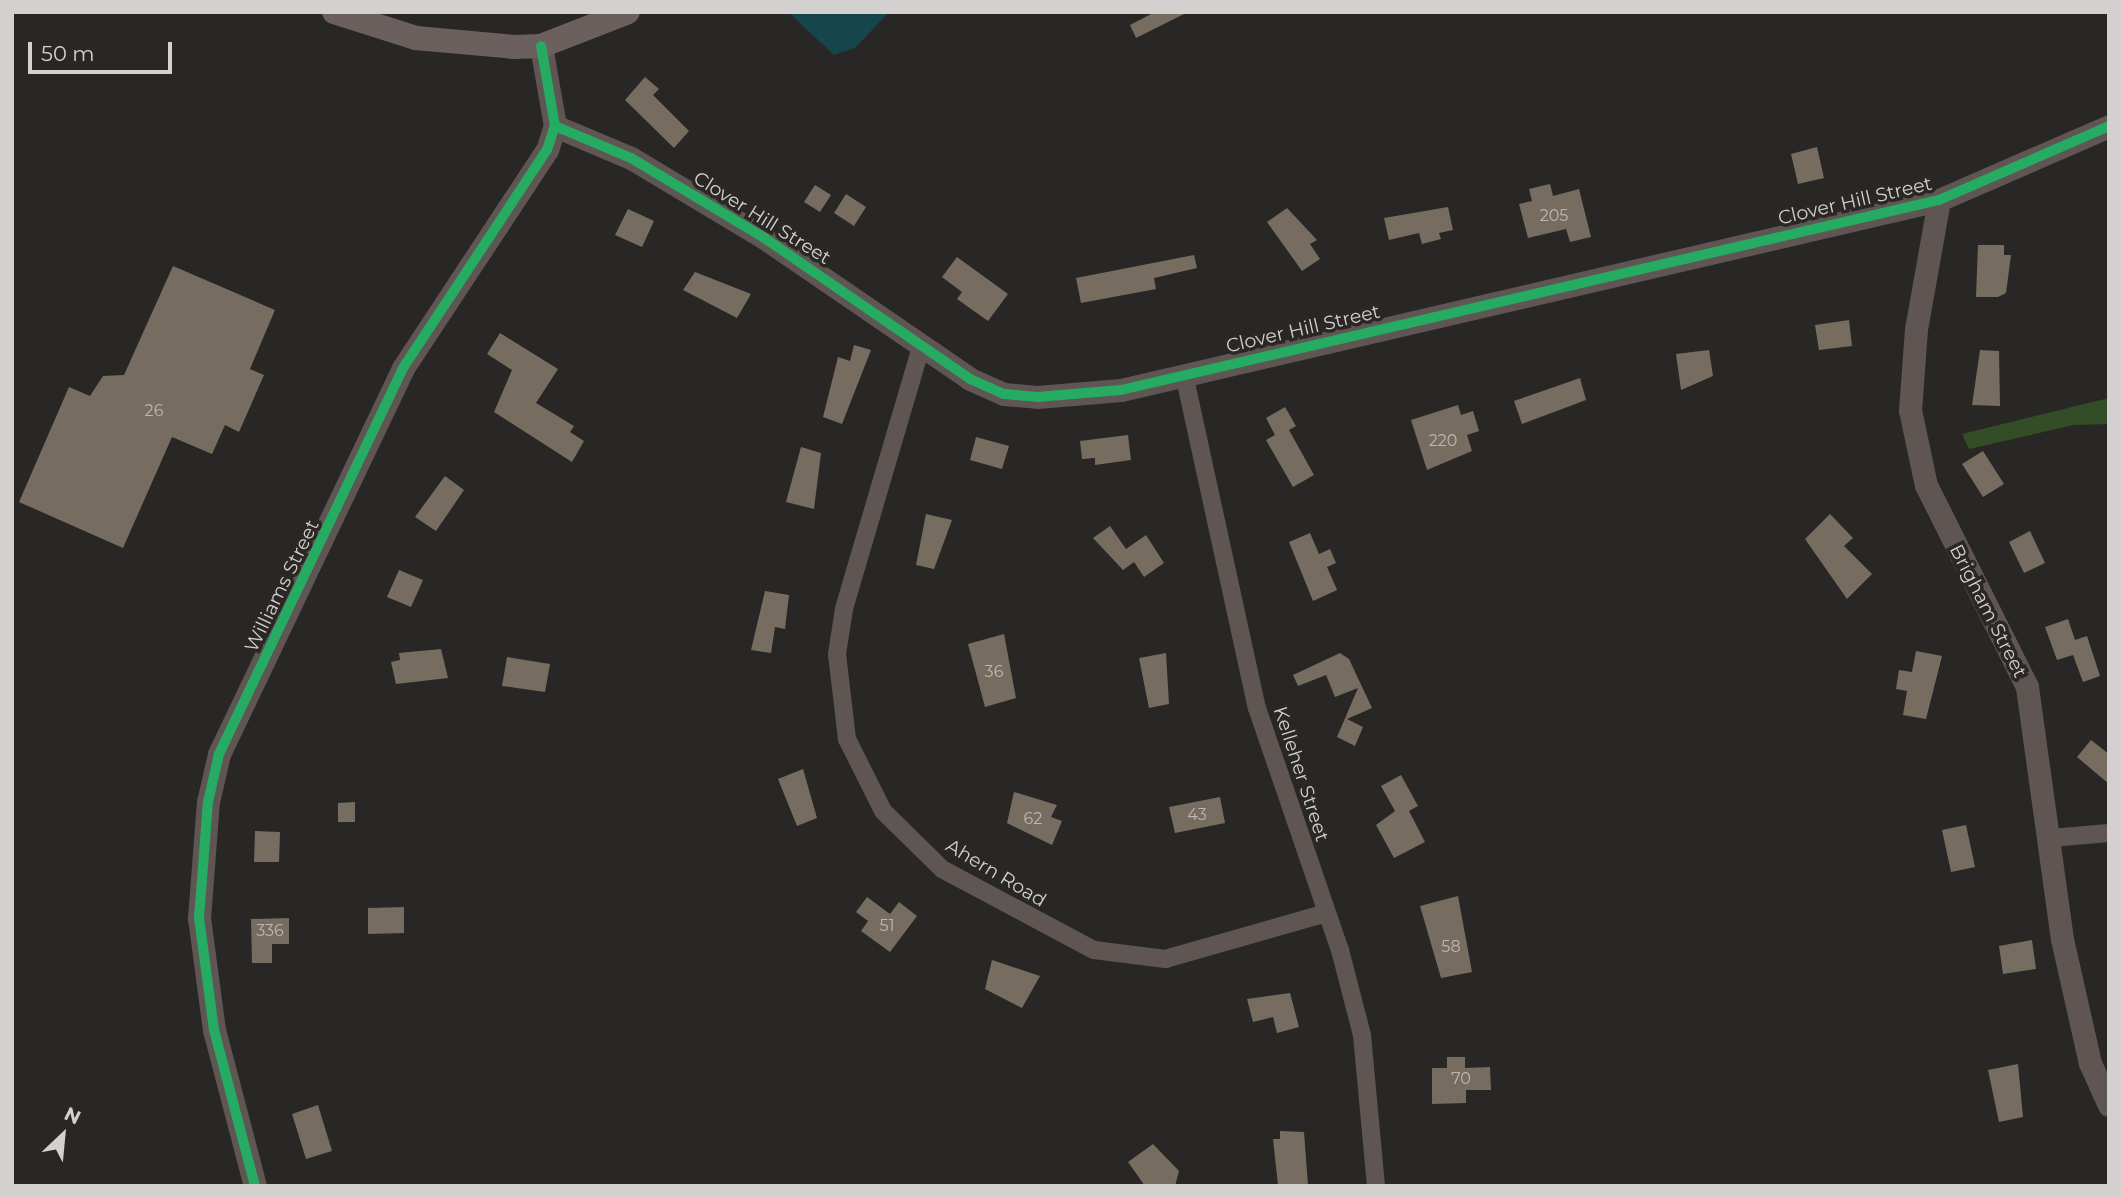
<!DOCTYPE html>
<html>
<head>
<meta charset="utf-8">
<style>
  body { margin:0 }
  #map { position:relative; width:2121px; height:1198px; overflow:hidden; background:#292725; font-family:Montserrat,sans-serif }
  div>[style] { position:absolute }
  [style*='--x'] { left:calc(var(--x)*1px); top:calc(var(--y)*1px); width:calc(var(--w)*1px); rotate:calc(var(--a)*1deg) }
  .green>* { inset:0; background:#334d27 }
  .water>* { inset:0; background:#16464c }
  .building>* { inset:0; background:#766d60 }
  .minor>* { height:18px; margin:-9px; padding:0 9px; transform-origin:9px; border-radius:9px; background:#5f5654 }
  .tertiary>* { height:23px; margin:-11.5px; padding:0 11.5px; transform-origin:11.5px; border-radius:11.5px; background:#5f5654 }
  .secondary>* { height:24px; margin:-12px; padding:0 12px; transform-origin:12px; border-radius:12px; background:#6b605e }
  .cycleway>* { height:10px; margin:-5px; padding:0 5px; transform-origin:5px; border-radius:5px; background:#26ab63 }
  span { translate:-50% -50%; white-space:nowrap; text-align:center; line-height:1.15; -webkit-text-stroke:7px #2a2724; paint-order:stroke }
  .number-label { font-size:16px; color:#bcb8b3 }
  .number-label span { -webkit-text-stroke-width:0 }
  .street-label { font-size:19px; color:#d3d1cf }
  .frame { position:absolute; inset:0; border:14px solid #d3d1cf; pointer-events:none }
  .north { position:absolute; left:28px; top:1100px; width:70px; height:70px; -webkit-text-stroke:5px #2a2724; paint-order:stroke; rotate:26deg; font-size:19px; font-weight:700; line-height:28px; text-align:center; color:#d3d1cf }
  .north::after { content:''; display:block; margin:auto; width:24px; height:32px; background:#d3d1cf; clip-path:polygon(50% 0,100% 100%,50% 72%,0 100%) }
  .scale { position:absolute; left:28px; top:42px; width:144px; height:32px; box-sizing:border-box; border:4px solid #d3d1cf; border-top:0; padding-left:9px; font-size:21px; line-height:24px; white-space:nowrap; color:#d3d1cf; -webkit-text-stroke:5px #2a2724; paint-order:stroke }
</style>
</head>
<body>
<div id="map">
  <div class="green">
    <i style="clip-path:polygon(2109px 398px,2109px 424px,2074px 425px,1969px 449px,1962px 434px)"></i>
  </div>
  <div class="water">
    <i style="clip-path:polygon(788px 12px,889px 12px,855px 48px,834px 55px)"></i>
  </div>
  <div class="building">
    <i style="clip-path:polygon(1155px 12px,1188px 12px,1136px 38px,1130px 25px)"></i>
    <i style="clip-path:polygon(645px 77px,659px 89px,653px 95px,689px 131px,674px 148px,625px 100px)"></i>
    <i style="clip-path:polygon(1817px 147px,1824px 178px,1798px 184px,1791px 154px)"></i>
    <i style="clip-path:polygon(1550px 184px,1553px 196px,1579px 189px,1591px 237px,1570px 242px,1566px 229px,1528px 238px,1519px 204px,1532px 201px,1529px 189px)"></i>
    <i style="clip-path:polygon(815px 185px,831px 195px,820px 212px,804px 202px)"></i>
    <i style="clip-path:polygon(846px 194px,866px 207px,854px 226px,834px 213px)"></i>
    <i style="clip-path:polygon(1448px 207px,1453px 230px,1439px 233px,1441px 239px,1422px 244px,1419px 233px,1389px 240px,1384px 218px)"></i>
    <i style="clip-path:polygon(1287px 208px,1317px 240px,1310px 244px,1320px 259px,1302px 271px,1267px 222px)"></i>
    <i style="clip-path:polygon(628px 209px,654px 221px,642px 247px,615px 235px)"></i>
    <i style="clip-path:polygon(1978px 245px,2004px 245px,2004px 255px,2011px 255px,2006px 293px,1998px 297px,1976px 297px)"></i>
    <i style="clip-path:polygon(1194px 255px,1197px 268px,1154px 278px,1156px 289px,1081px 303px,1076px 278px)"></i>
    <i style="clip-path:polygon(957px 257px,1008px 294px,988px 321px,957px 299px,962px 292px,942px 277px)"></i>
    <i style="clip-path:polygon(173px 266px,275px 310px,250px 369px,264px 375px,239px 432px,225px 425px,212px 454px,172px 437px,123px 548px,19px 502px,69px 387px,90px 396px,103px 376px,124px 375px)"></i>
    <i style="clip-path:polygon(695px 272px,751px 294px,737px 318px,683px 290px)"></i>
    <i style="clip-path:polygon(1849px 320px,1852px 346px,1819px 350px,1815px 325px)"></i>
    <i style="clip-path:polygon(500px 333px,558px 369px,536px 403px,574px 426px,570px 432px,584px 441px,572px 462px,494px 412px,512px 370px,487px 354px)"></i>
    <i style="clip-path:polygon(854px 345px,871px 350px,842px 424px,823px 417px,838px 357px,850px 361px)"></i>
    <i style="clip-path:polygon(1709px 350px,1713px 376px,1681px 390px,1676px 354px)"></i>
    <i style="clip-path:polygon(1980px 350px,1999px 351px,2000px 406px,1972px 405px)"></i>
    <i style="clip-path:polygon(1580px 378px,1586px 400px,1522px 424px,1514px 401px)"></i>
    <i style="clip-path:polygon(1458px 405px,1461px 415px,1473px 411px,1479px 431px,1467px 435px,1472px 451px,1427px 470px,1411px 420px)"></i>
    <i style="clip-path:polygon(1285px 407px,1296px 426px,1289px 430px,1314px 475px,1293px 487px,1266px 440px,1275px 435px,1266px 418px)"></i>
    <i style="clip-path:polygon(1128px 435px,1131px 460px,1095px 465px,1095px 458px,1082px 459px,1080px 441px)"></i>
    <i style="clip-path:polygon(976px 437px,1009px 446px,1002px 469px,970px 460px)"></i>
    <i style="clip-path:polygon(801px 447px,821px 453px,814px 509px,786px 502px)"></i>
    <i style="clip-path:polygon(1983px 451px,2004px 484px,1983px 497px,1962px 464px)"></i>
    <i style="clip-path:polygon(445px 476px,464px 490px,436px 531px,415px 517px)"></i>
    <i style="clip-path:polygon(926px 514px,952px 520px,934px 569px,916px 565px)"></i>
    <i style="clip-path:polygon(1830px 514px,1853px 538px,1844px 546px,1872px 574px,1847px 599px,1805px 539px)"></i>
    <i style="clip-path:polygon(1110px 526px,1126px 549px,1146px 535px,1164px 563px,1144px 577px,1134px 562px,1123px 570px,1093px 538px)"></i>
    <i style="clip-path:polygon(2030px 531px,2045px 563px,2024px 573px,2009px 542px)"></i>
    <i style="clip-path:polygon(1310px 533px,1319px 554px,1330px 549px,1336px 563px,1327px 567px,1337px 590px,1313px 601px,1289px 542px)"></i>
    <i style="clip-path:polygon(399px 570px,423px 580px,411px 607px,387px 597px)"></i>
    <i style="clip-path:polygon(765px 591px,789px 595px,785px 629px,775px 627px,771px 653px,751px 650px)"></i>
    <i style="clip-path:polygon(2068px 619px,2075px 640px,2087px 636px,2100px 676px,2083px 682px,2073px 655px,2057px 660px,2045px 627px)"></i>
    <i style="clip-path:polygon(1004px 634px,1016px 698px,985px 707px,968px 644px)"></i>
    <i style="clip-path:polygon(441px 649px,448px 678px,396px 684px,391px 662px,400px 660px,399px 653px)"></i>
    <i style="clip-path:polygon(1916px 651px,1942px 656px,1926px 719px,1903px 715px,1907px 691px,1896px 689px,1899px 670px,1912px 672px)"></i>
    <i style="clip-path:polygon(1166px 653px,1169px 704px,1149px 708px,1139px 658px)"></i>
    <i style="clip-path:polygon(1340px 653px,1349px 659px,1372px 708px,1347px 719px,1363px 727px,1355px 746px,1337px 737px,1358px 688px,1335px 697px,1326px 675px,1298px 686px,1293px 675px)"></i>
    <i style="clip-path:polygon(507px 657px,550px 664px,545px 692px,502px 686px)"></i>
    <i style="clip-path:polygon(2091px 740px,2109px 754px,2109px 784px,2077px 757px)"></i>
    <i style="clip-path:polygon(803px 769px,817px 818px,797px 826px,778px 779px)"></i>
    <i style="clip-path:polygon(1401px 775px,1418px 806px,1409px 811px,1425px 842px,1394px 858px,1376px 825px,1395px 811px,1381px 786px)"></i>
    <i style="clip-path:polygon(1014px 792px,1057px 805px,1051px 817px,1062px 821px,1052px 845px,1007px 823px)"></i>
    <i style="clip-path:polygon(1220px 797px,1225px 823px,1175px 833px,1169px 807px)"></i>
    <i style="clip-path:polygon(355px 802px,355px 822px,338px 822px,338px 803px)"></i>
    <i style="clip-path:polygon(1966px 825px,1975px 867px,1951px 872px,1942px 830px)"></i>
    <i style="clip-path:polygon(255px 831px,280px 832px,279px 862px,254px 862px)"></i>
    <i style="clip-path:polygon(1458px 896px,1472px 972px,1441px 978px,1420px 906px)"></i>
    <i style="clip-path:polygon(867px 897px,890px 914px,899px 902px,917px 916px,890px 952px,861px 931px,868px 921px,856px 912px)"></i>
    <i style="clip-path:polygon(404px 907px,404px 933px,368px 934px,368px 908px)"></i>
    <i style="clip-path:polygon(289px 918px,289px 944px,272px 944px,272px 963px,252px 963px,251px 919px)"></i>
    <i style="clip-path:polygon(2032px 940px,2036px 969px,2003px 974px,1999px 946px)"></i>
    <i style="clip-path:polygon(992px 960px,1040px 976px,1022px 1008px,985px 989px)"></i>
    <i style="clip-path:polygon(1290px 993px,1299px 1027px,1277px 1033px,1273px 1017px,1253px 1022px,1247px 999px)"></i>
    <i style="clip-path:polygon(1447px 1057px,1465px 1057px,1465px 1068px,1490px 1067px,1491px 1090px,1466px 1090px,1466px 1103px,1432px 1104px,1432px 1068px,1447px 1068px)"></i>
    <i style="clip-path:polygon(2018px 1064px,2023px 1117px,1999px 1122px,1988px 1070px)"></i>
    <i style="clip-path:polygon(318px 1105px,332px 1151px,306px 1159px,292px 1114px)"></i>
    <i style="clip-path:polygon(1280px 1131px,1304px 1132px,1308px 1185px,1278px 1185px,1273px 1139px,1280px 1139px)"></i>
    <i style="clip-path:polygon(1153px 1144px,1179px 1171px,1175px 1186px,1145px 1186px,1128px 1162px)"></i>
  </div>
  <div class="minor">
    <i style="--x:921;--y:347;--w:273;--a:106.4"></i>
    <i style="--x:844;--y:609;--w:46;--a:98.8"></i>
    <i style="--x:837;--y:654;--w:86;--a:83.3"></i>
    <i style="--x:847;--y:739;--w:80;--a:63.4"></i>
    <i style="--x:883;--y:811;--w:83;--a:44.5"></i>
    <i style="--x:942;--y:869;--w:172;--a:28.1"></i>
    <i style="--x:1094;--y:950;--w:72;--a:7.2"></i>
    <i style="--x:1165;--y:959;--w:167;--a:-15.9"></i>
    <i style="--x:1184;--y:374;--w:342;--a:77.7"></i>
    <i style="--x:1257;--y:708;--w:256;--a:71.1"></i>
    <i style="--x:1340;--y:950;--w:88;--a:75.5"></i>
    <i style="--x:1362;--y:1035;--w:152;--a:84.7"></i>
    <i style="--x:2051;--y:838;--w:58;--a:-4.9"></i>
  </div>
  <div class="tertiary">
    <i style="--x:555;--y:126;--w:82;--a:22.8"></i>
    <i style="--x:631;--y:158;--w:154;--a:30.9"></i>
    <i style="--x:763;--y:237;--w:251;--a:34.4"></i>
    <i style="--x:970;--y:379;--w:37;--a:24"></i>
    <i style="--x:1004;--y:394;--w:33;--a:5"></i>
    <i style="--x:1037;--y:397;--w:84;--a:-4.8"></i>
    <i style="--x:1121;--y:390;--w:840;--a:-13.08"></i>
    <i style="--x:1939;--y:200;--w:185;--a:-23.5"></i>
    <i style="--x:1939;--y:200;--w:131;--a:100.1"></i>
    <i style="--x:1916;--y:329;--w:81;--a:94.2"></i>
    <i style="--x:1910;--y:410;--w:77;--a:78"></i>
    <i style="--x:1926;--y:485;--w:226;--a:63.4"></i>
    <i style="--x:2027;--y:687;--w:254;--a:82.1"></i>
    <i style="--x:2062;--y:939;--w:127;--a:77.3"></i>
    <i style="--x:2090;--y:1063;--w:46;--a:65.7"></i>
    <i style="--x:255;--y:1186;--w:161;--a:-104.7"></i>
    <i style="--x:214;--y:1030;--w:113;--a:-97.6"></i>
    <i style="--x:199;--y:918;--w:116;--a:-85.6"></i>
    <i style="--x:208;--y:802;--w:49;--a:-77.1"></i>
    <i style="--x:219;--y:754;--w:428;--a:-64.5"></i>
    <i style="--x:403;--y:368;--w:261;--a:-56.6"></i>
    <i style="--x:547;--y:150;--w:25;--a:-72"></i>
    <i style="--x:555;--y:126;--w:81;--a:-99.9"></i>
  </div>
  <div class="secondary">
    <i style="--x:334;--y:12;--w:86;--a:17.6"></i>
    <i style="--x:416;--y:38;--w:98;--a:5.2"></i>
    <i style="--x:514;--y:47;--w:27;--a:-2"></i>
    <i style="--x:541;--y:46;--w:93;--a:-21.3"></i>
  </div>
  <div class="cycleway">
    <i style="--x:555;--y:126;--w:82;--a:22.8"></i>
    <i style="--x:631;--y:158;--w:154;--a:30.9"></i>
    <i style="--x:763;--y:237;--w:251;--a:34.4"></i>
    <i style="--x:970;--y:379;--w:37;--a:24"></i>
    <i style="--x:1004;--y:394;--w:33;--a:5"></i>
    <i style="--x:1037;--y:397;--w:84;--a:-4.8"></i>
    <i style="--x:1121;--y:390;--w:840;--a:-13.08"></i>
    <i style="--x:1939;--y:200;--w:185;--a:-23.5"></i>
    <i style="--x:255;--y:1186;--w:161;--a:-104.7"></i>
    <i style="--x:214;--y:1030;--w:113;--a:-97.6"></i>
    <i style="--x:199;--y:918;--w:116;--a:-85.6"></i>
    <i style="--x:208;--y:802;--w:49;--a:-77.1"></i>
    <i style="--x:219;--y:754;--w:428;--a:-64.5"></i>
    <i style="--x:403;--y:368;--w:261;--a:-56.6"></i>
    <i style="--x:547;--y:150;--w:25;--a:-72"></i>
    <i style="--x:555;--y:126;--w:81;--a:-99.9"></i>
  </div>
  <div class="number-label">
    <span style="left:1554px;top:216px">205</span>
    <span style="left:154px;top:411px">26</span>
    <span style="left:1443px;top:441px">220</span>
    <span style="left:994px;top:672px">36</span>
    <span style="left:1197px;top:815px">43</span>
    <span style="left:1033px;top:819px">62</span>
    <span style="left:887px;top:926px">51</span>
    <span style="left:270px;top:931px">336</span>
    <span style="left:1451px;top:947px">58</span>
    <span style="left:1461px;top:1079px">70</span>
  </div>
  <div class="street-label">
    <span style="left:1855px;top:201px;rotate:-13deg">Clover Hill Street</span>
    <span style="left:762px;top:218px;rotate:32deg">Clover Hill Street</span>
    <span style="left:1303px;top:329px;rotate:-13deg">Clover Hill Street</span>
    <span style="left:282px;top:586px;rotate:-64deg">Williams Street</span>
    <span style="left:1988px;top:611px;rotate:63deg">Brigham Street</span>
    <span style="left:1301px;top:774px;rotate:72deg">Kelleher Street</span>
    <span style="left:996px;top:873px;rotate:31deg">Ahern Road</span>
  </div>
  <div class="frame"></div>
  <div class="north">N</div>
  <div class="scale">50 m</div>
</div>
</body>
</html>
